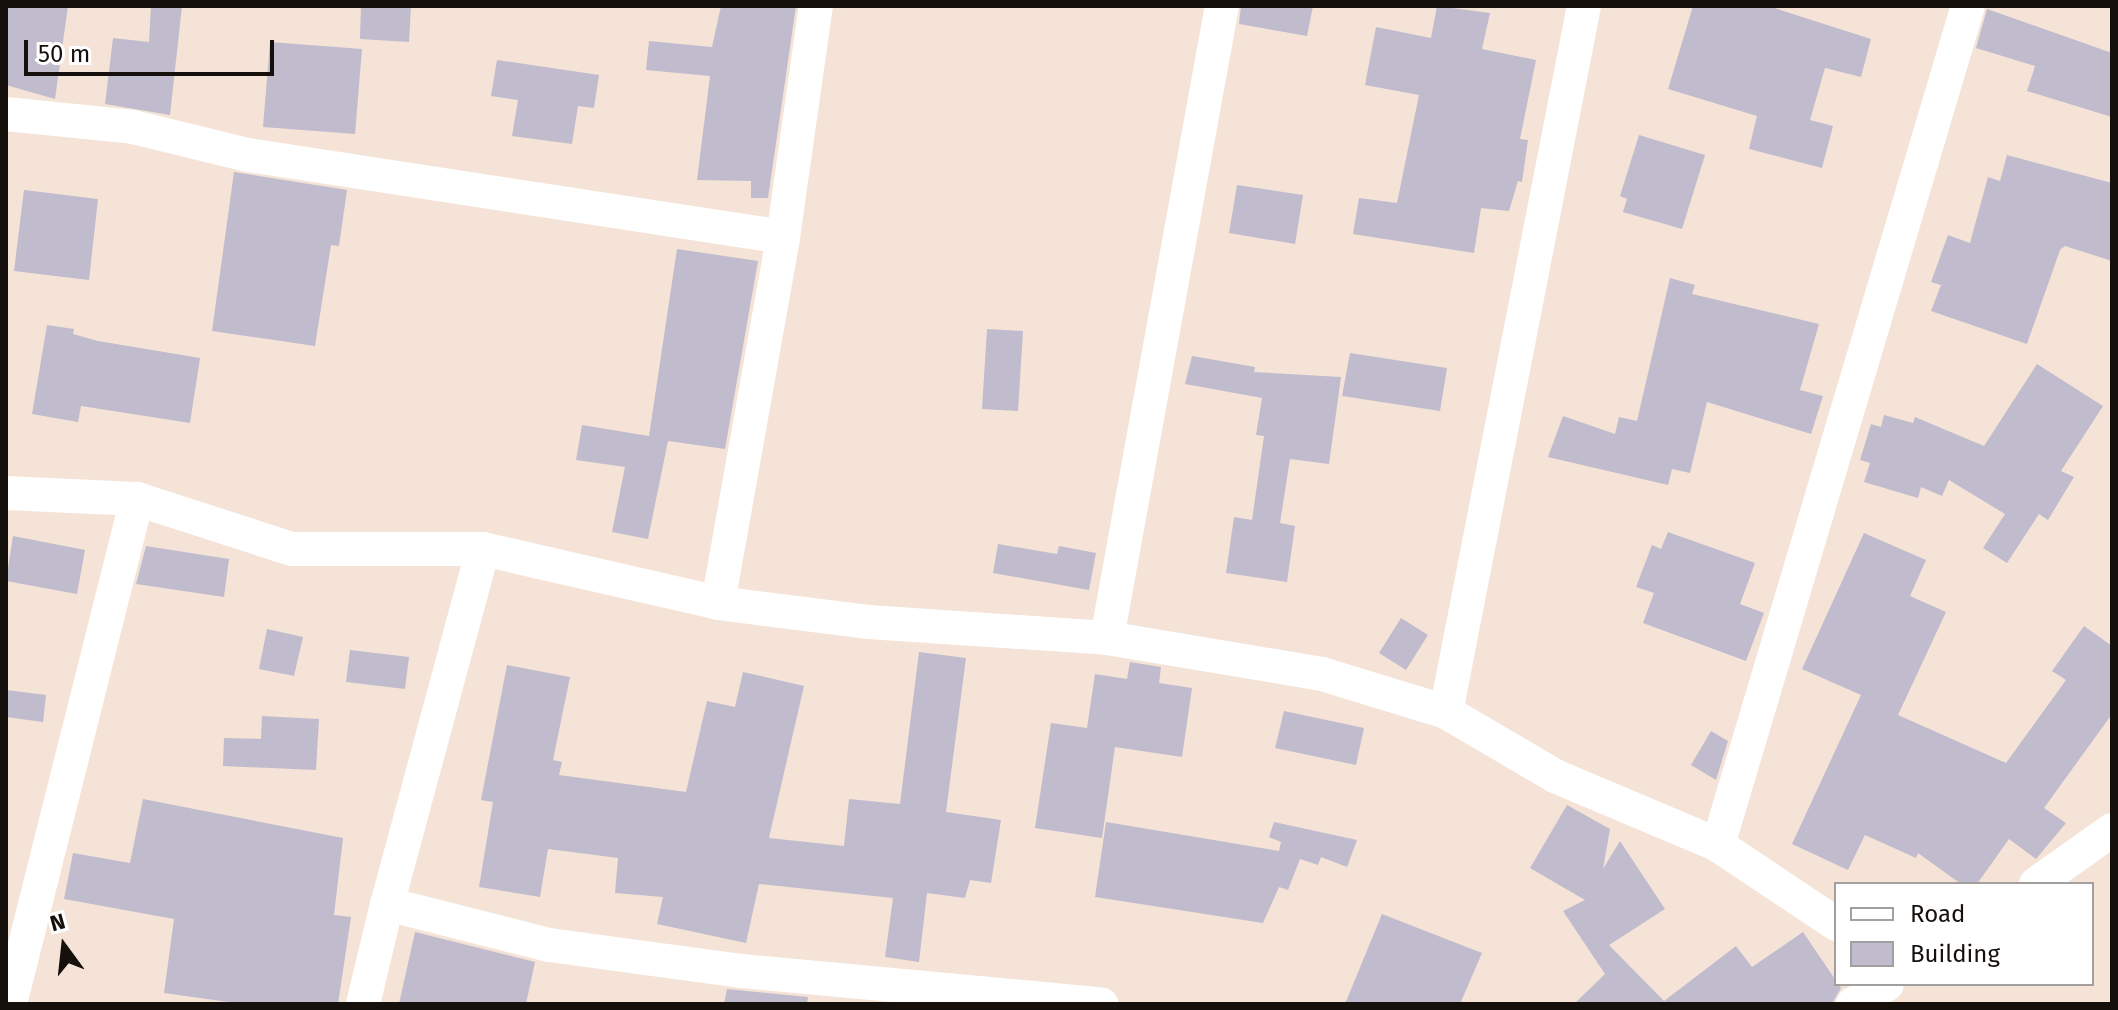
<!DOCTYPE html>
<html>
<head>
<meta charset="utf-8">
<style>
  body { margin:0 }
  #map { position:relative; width:2118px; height:1010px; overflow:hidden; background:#f4e3d6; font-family:"Fira Sans",sans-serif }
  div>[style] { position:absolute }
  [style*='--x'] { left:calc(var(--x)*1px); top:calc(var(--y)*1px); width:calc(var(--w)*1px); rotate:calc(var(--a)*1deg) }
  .building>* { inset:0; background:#c0bcce }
  .street>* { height:34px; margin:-17px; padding:0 17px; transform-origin:17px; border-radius:17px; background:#fff }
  span { translate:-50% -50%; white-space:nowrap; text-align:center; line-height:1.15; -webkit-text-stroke:7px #fff; paint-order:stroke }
  .frame { position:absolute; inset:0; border:8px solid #16100c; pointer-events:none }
  .legend { position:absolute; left:1834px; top:882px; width:260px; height:104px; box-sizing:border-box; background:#fff; border:2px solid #a29f9e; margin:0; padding:10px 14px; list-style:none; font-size:24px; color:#16100c }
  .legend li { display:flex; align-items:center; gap:16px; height:40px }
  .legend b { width:40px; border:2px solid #a29f9e }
  .north { position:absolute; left:24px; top:906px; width:80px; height:80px; -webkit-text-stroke:6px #fff; paint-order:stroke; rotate:345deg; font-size:22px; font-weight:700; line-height:32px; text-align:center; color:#16100c }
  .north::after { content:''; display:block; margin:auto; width:28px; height:36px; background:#16100c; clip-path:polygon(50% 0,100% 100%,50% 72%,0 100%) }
  .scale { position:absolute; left:24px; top:40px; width:250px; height:36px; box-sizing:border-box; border:4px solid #16100c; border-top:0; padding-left:10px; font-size:24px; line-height:28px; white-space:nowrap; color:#16100c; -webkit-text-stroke:6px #fff; paint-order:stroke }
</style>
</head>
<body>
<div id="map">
  <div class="building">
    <i style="clip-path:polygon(6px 6px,68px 6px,55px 99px,6px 85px)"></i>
    <i style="clip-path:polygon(151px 6px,182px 6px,170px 115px,105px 104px,113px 38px,149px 42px)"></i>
    <i style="clip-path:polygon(361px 6px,411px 6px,409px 42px,360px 39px)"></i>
    <i style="clip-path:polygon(721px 6px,796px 6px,768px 198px,751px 198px,751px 181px,697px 180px,710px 76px,646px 70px,649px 41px,712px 47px)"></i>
    <i style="clip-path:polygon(1241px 6px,1313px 6px,1307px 36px,1239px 24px)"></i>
    <i style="clip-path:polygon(1437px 6px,1490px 13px,1482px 49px,1536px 60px,1520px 139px,1528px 140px,1522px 182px,1518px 181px,1509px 211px,1481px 208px,1474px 253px,1353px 234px,1359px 198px,1397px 203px,1419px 95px,1365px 85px,1376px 27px,1431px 38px)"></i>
    <i style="clip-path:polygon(1693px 6px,1768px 6px,1871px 39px,1861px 77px,1825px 68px,1810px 120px,1833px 126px,1822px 168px,1749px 149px,1757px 116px,1668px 89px)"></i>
    <i style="clip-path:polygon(1987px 9px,2112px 53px,2112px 117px,2027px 91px,2035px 66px,1976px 48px)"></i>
    <i style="clip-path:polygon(270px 42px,362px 49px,355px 134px,263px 127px)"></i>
    <i style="clip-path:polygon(497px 60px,599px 75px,594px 108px,578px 106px,572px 144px,512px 136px,518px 100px,491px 96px)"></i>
    <i style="clip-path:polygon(1639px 135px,1705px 155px,1682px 229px,1623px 212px,1627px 199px,1620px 196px)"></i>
    <i style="clip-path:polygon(2007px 155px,2112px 183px,2112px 261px,2065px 246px,2060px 250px,2027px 344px,1931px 311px,1941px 285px,1931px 282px,1948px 235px,1970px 243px,1988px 177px,2000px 181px)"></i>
    <i style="clip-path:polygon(234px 172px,347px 190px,339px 246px,331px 245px,315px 346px,212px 331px)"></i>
    <i style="clip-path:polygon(1237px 185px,1303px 195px,1295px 244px,1229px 233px)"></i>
    <i style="clip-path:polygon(24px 190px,98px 199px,89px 280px,14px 271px)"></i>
    <i style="clip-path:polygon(677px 249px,758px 261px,725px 449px,668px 441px,648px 539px,612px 532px,625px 467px,576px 460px,582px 425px,649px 436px)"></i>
    <i style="clip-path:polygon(1670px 278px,1695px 285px,1692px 294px,1819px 324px,1800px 390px,1823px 396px,1811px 434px,1707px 402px,1690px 473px,1672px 469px,1668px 485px,1548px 457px,1563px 416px,1615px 434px,1619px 417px,1637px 421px)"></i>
    <i style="clip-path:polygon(47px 325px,74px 329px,73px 334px,98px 341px,200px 358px,190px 423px,81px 406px,78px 422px,32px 414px)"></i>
    <i style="clip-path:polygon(987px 329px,1023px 331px,1018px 411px,982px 409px)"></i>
    <i style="clip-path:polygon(1350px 353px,1447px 368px,1440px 411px,1342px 396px)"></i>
    <i style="clip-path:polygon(1192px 356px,1255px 367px,1254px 372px,1341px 377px,1329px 464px,1290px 459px,1280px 523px,1295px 526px,1287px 582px,1226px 573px,1234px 517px,1252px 520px,1264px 436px,1256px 435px,1262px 398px,1185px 384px)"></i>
    <i style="clip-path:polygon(2037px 364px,2103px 406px,2061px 471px,2074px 477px,2048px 520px,2039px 514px,2007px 563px,1983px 548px,2005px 514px,1949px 480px,1942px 496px,1921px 487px,1918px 498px,1864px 482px,1870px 463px,1860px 460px,1871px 424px,1881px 427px,1884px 415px,1913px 423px,1915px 417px,1984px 446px)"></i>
    <i style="clip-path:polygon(1668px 532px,1755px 563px,1740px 604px,1764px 613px,1746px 661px,1643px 623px,1654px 593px,1636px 587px,1652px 545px,1661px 549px)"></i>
    <i style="clip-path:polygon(1864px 533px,1926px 560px,1910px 596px,1946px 612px,1898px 715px,2006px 763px,2066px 680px,2052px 671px,2084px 626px,2112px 646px,2112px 714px,2044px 808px,2066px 823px,2036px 859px,2009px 839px,1977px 884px,1961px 884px,1918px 853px,1916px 858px,1865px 835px,1848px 870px,1792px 844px,1861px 695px,1802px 669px)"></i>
    <i style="clip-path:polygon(13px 536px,85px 550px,77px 594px,6px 581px)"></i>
    <i style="clip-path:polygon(998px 544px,1057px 554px,1059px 546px,1096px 553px,1089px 590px,993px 573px)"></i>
    <i style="clip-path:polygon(146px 546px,229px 559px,224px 597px,136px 584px)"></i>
    <i style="clip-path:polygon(1401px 618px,1428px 635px,1406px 670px,1379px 653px)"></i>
    <i style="clip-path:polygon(267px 629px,303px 637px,294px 676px,259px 669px)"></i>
    <i style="clip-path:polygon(350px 650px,409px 657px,405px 689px,346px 682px)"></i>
    <i style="clip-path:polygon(919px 652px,966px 658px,946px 812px,1001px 820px,991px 883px,970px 880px,965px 898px,927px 893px,919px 962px,885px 957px,893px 898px,759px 884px,746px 943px,657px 924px,663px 897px,615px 893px,618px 858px,548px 849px,540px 897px,479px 887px,493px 802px,481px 800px,507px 665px,570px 677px,553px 760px,562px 762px,559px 775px,686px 792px,707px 701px,735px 707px,743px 672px,804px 686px,769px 838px,844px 846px,849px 799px,900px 804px)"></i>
    <i style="clip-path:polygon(1130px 662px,1161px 667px,1159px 683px,1192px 688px,1182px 757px,1115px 747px,1102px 838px,1035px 828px,1051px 723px,1087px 728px,1095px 674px,1127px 679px)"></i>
    <i style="clip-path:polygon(6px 690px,46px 695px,43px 722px,6px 717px)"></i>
    <i style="clip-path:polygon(1284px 711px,1364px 728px,1356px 765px,1275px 748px)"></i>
    <i style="clip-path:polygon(262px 716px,319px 719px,316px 770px,223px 766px,224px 738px,261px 739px)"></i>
    <i style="clip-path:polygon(1711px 731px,1728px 741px,1716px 780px,1691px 765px)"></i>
    <i style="clip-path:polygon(143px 799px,343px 838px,334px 915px,351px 917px,338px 1004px,243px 1004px,164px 993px,174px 919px,64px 899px,73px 853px,130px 863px)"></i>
    <i style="clip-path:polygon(1567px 805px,1610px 829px,1603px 869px,1620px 841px,1665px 909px,1609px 945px,1664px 1001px,1736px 946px,1752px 967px,1803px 932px,1841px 988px,1833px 1002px,1574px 1004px,1605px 974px,1563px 911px,1585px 900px,1530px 868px)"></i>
    <i style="clip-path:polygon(1106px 822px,1279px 851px,1281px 842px,1269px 837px,1274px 822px,1357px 840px,1347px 867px,1321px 857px,1318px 865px,1300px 859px,1288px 890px,1279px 887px,1263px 923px,1095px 897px)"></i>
    <i style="clip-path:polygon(1382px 914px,1482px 953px,1460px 1004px,1345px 1004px)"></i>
    <i style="clip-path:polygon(415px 932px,535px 962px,526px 1004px,399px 1004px)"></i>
    <i style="clip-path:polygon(727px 989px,808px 997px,807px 1004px,724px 1004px)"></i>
  </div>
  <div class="street">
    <i style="--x:6;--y:114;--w:128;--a:5.8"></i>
    <i style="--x:133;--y:127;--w:118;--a:13.7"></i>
    <i style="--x:248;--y:155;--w:541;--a:8.71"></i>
    <i style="--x:783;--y:237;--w:233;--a:-81.9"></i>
    <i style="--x:6;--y:493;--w:131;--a:2.6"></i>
    <i style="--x:137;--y:499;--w:163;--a:17.9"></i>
    <i style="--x:292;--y:549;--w:191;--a:0"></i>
    <i style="--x:483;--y:549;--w:241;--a:12.9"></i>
    <i style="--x:718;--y:603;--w:151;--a:7.2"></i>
    <i style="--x:868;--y:622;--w:240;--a:3.8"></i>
    <i style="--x:1107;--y:638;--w:218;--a:9.5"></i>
    <i style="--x:1322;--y:674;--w:130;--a:17"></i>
    <i style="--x:1446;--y:712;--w:126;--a:30.4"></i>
    <i style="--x:1555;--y:776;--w:177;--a:22.9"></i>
    <i style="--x:1718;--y:845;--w:142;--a:33.8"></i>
    <i style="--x:483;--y:549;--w:368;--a:105.1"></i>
    <i style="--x:387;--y:904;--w:167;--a:14.2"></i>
    <i style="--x:549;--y:945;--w:195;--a:7.7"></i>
    <i style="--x:742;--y:971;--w:361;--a:5.3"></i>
    <i style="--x:718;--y:603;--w:372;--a:-79.9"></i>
    <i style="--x:1107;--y:638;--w:642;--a:-79.69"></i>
    <i style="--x:1446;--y:712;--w:719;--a:-78.94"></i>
    <i style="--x:1718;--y:845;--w:875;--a:-73.41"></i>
    <i style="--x:2036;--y:884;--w:93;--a:-35.4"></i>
    <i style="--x:10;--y:1004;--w:521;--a:-75.88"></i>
    <i style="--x:363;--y:1004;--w:103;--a:-76.5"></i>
    <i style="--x:1853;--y:1004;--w:39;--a:-30"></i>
  </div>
  <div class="frame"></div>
  <ul class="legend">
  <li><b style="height:10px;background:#fff"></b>Road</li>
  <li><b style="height:22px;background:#c0bcce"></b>Building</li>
  </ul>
  <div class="north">N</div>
  <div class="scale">50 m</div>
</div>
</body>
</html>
